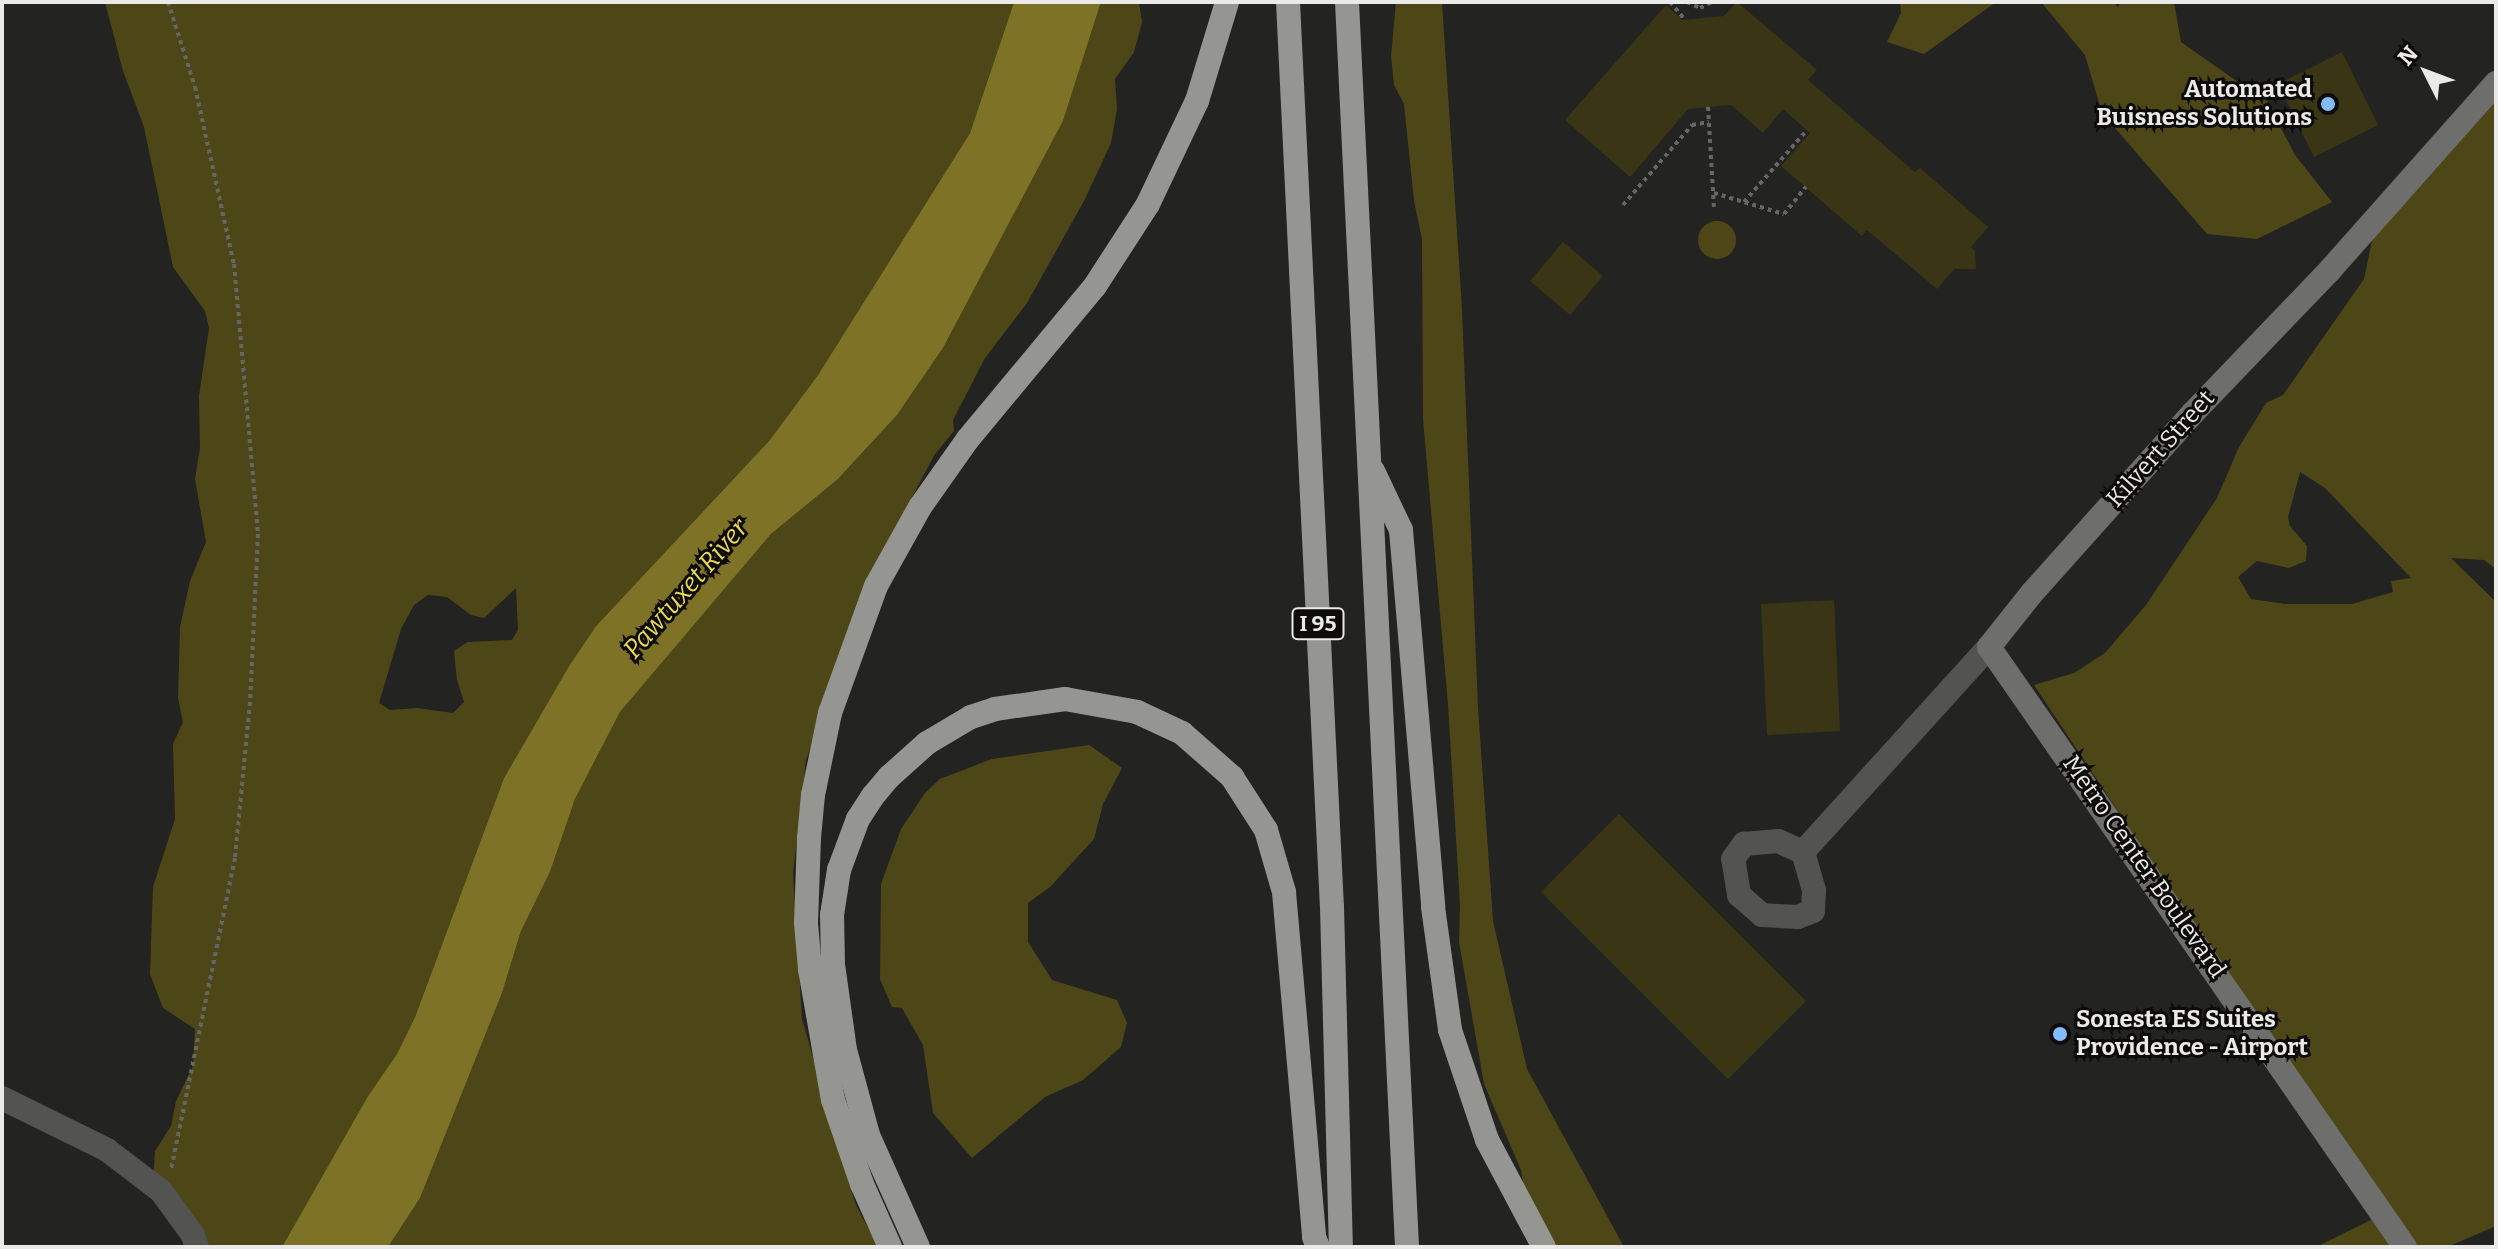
<!DOCTYPE html>
<html>
<head>
<meta charset="utf-8">
<style>
  body { margin:0 }
  #map { position:relative; width:2498px; height:1249px; overflow:hidden; background:#232321; font-family:Bitter,serif }
  div>[style] { position:absolute }
  [style*='--x'] { left:calc(var(--x)*1px); top:calc(var(--y)*1px); width:calc(var(--w)*1px); rotate:calc(var(--a)*1deg) }
  .green>* { inset:0; background:#4d4718 }
  .round { border-radius:50% }
  .water>* { inset:0; background:#7d7225 }
  .building>* { inset:0; background:#393515 }
  .path>* { height:4px; margin-top:-2px; transform-origin:0; background:repeating-linear-gradient(90deg,#666664 0 4px,transparent 0 8px) }
  .street>* { height:24px; margin:-12px; padding:0 12px; transform-origin:12px; border-radius:12px; background:#535352 }
  .secondary>* { height:24px; margin:-12px; padding:0 12px; transform-origin:12px; border-radius:12px; background:#6e6e6c }
  .highway>* { height:24px; margin:-12px; padding:0 12px; transform-origin:12px; border-radius:12px; background:#959592 }
  .dots>* { width:22px; height:22px; translate:-50% -50%; box-sizing:border-box; border:4px solid #0d0c0b; border-radius:50% }
  span { translate:-50% -50%; white-space:nowrap; text-align:center; line-height:1.15; -webkit-text-stroke:6px #0d0c0b; paint-order:stroke }
  .shield-label span { padding:2px 6px; background:#0d0c0b; border:2px solid; border-radius:6px; -webkit-text-stroke-width:0 }
  .shield-label { font-size:22px; color:#eaeae8; font-weight:700 }
  .poi-label { font-size:24px; color:#eaeae8; font-weight:700 }
  .right { translate:-100% -50%; text-align:right }
  .left { translate:0 -50%; text-align:left }
  .street-label { font-size:24px; color:#eaeae8 }
  .water-label { font-size:26px; color:#ecda53; font-style:italic }
  .frame { position:absolute; inset:0; border:4px solid #eaeae8; pointer-events:none }
  .north { position:absolute; left:2386px; top:32px; width:80px; height:80px; -webkit-text-stroke:6px #0d0c0b; paint-order:stroke; rotate:312deg; font-size:22px; font-weight:700; line-height:32px; text-align:center; color:#eaeae8 }
  .north::after { content:''; display:block; margin:auto; width:28px; height:36px; background:#eaeae8; clip-path:polygon(50% 0,100% 100%,50% 72%,0 100%) }
</style>
</head>
<body>
<div id="map">
  <div class="green">
    <i style="clip-path:polygon(evenodd,105px 2px,1014px 2px,970px 133px,818px 375px,769px 441px,596px 626px,569px 666px,504px 778px,415px 1017px,397px 1054px,368px 1096px,282px 1247px,197px 1247px,153px 1184px,155px 1151px,171px 1126px,176px 1101px,193px 1066px,195px 1029px,163px 1008px,150px 974px,153px 887px,175px 819px,173px 744px,183px 722px,178px 698px,180px 627px,190px 581px,206px 542px,195px 479px,200px 448px,199px 396px,209px 328px,205px 311px,173px 267px,144px 127px,123px 71px,105px 2px,516px 588px,518px 630px,512px 640px,468px 642px,454px 651px,457px 680px,464px 702px,453px 713px,417px 708px,390px 710px,379px 703px,401px 629px,414px 605px,428px 595px,447px 597px,471px 615px,484px 618px,516px 588px)"></i>
    <i style="clip-path:polygon(1101px 2px,1139px 2px,1142px 22px,1134px 52px,1115px 79px,1117px 109px,1111px 143px,1084px 201px,1027px 303px,985px 358px,953px 420px,954px 431px,935px 454px,866px 583px,806px 760px,793px 874px,802px 1019px,855px 1203px,878px 1247px,388px 1247px,420px 1198px,502px 993px,521px 931px,550px 872px,575px 799px,620px 712px,771px 534px,838px 479px,897px 415px,943px 348px,1063px 121px)"></i>
    <i style="clip-path:polygon(1396px 2px,1442px 2px,1462px 309px,1478px 708px,1493px 921px,1527px 1069px,1624px 1247px,1557px 1247px,1542px 1235px,1525px 1196px,1521px 1170px,1484px 1084px,1459px 942px,1460px 905px,1448px 704px,1423px 419px,1422px 239px,1414px 201px,1404px 104px,1394px 85px,1391px 56px)"></i>
    <i style="clip-path:polygon(1900px 2px,1996px 2px,1924px 54px,1887px 42px,1901px 13px)"></i>
    <i style="clip-path:polygon(2041px 2px,2113px 2px,2118px 7px,2121px 2px,2174px 2px,2181px 42px,2238px 82px,2260px 81px,2262px 92px,2295px 155px,2332px 202px,2257px 239px,2207px 234px,2102px 113px,2085px 55px)"></i>
    <i style="clip-path:polygon(evenodd,2496px 89px,2496px 569px,2484px 560px,2451px 558px,2496px 602px,2496px 1226px,2447px 1247px,2316px 1247px,2385px 1213px,2034px 685px,2074px 673px,2105px 653px,2146px 605px,2217px 498px,2239px 447px,2266px 403px,2283px 395px,2364px 279px,2373px 236px,2496px 89px,2300px 472px,2325px 488px,2411px 578px,2391px 581px,2393px 592px,2352px 604px,2285px 604px,2251px 599px,2238px 577px,2257px 561px,2289px 568px,2306px 561px,2307px 546px,2290px 526px,2288px 517px,2300px 472px)"></i>
    <i class="round" style="left:1698px;top:221px;width:38px;height:38px"></i>
    <i style="clip-path:polygon(1089px 745px,1122px 768px,1103px 804px,1094px 839px,1050px 887px,1028px 903px,1028px 942px,1052px 980px,1117px 1000px,1127px 1023px,1121px 1047px,1083px 1080px,1045px 1097px,972px 1158px,933px 1113px,923px 1045px,902px 1008px,892px 1007px,880px 979px,881px 884px,901px 829px,925px 793px,940px 779px,992px 759px)"></i>
  </div>
  <div class="water">
    <i style="clip-path:polygon(1014px 2px,1101px 2px,1063px 121px,943px 348px,897px 415px,838px 479px,771px 534px,620px 712px,575px 799px,550px 872px,521px 931px,502px 993px,420px 1198px,388px 1247px,282px 1247px,368px 1096px,397px 1054px,415px 1017px,504px 778px,569px 666px,596px 626px,769px 441px,818px 375px,970px 133px)"></i>
  </div>
  <div class="building">
    <i style="clip-path:polygon(1737px 2px,1817px 70px,1808px 80px,1915px 172px,1920px 168px,1988px 227px,1971px 247px,1975px 251px,1976px 269px,1954px 269px,1937px 289px,1867px 230px,1862px 236px,1781px 166px,1810px 133px,1783px 109px,1763px 133px,1731px 105px,1688px 109px,1630px 177px,1565px 120px,1666px 5px,1682px 20px,1724px 16px)"></i>
    <i style="clip-path:polygon(2342px 52px,2378px 125px,2314px 157px,2278px 84px)"></i>
    <i style="clip-path:polygon(1563px 242px,1603px 276px,1570px 315px,1530px 281px)"></i>
    <i style="clip-path:polygon(1834px 600px,1840px 731px,1767px 735px,1761px 604px)"></i>
    <i style="clip-path:polygon(1619px 814px,1806px 1001px,1728px 1079px,1541px 892px)"></i>
  </div>
  <div class="path">
    <i style="--x:168;--y:2;--w:89;--a:72.4"></i>
    <i style="--x:195;--y:87;--w:181;--a:77.6"></i>
    <i style="--x:234;--y:264;--w:271;--a:84.9"></i>
    <i style="--x:258;--y:534;--w:168;--a:92.7"></i>
    <i style="--x:250;--y:702;--w:157;--a:95.5"></i>
    <i style="--x:235;--y:858;--w:319;--a:101.6"></i>
    <i style="--x:1670;--y:2;--w:23;--a:50"></i>
    <i style="--x:1687;--y:2;--w:14;--a:25"></i>
    <i style="--x:1700;--y:8;--w:13;--a:-27"></i>
    <i style="--x:1708;--y:107;--w:100;--a:86.6"></i>
    <i style="--x:1714;--y:193;--w:73;--a:16.7"></i>
    <i style="--x:1784;--y:214;--w:35;--a:-51"></i>
    <i style="--x:1744;--y:202;--w:96;--a:-48.8"></i>
    <i style="--x:1623;--y:205;--w:106;--a:-49.2"></i>
    <i style="--x:1692;--y:125;--w:17;--a:-10"></i>
  </div>
  <div class="street">
    <i style="--x:1803;--y:852;--w:40;--a:74"></i>
    <i style="--x:1814;--y:890;--w:21;--a:93"></i>
    <i style="--x:1813;--y:911;--w:16;--a:158"></i>
    <i style="--x:1798;--y:917;--w:36;--a:-177"></i>
    <i style="--x:1762;--y:915;--w:30;--a:-139"></i>
    <i style="--x:1739;--y:895;--w:36;--a:-99"></i>
    <i style="--x:1733;--y:859;--w:19;--a:-54"></i>
    <i style="--x:1744;--y:844;--w:34;--a:-5"></i>
    <i style="--x:1778;--y:841;--w:27;--a:24"></i>
    <i style="--x:1803;--y:852;--w:277;--a:-47.8"></i>
    <i style="--x:2;--y:1098;--w:117;--a:26.3"></i>
    <i style="--x:107;--y:1150;--w:68;--a:37.2"></i>
    <i style="--x:161;--y:1191;--w:54;--a:54"></i>
    <i style="--x:193;--y:1235;--w:13;--a:72"></i>
  </div>
  <div class="secondary">
    <i style="--x:2405;--y:1247;--w:730;--a:-124.73"></i>
    <i style="--x:1989;--y:647;--w:69;--a:-51.5"></i>
    <i style="--x:2032;--y:593;--w:241;--a:-48.2"></i>
    <i style="--x:2193;--y:413;--w:198;--a:-46.2"></i>
    <i style="--x:2330;--y:270;--w:250;--a:-48.4"></i>
  </div>
  <div class="highway">
    <i style="--x:1288;--y:2;--w:906;--a:87.22"></i>
    <i style="--x:1332;--y:907;--w:340;--a:88.5"></i>
    <i style="--x:1347;--y:2;--w:1246;--a:87.24"></i>
    <i style="--x:1373;--y:471;--w:65;--a:64.6"></i>
    <i style="--x:1401;--y:530;--w:378;--a:85.1"></i>
    <i style="--x:1433;--y:907;--w:124;--a:82.1"></i>
    <i style="--x:1450;--y:1030;--w:116;--a:71.4"></i>
    <i style="--x:1487;--y:1140;--w:121;--a:62"></i>
    <i style="--x:890;--y:1247;--w:69;--a:-114"></i>
    <i style="--x:862;--y:1184;--w:89;--a:-109"></i>
    <i style="--x:833;--y:1100;--w:133;--a:-100"></i>
    <i style="--x:810;--y:969;--w:46;--a:-95"></i>
    <i style="--x:806;--y:923;--w:85;--a:-88"></i>
    <i style="--x:809;--y:838;--w:43;--a:-84.7"></i>
    <i style="--x:813;--y:795;--w:84;--a:-78.3"></i>
    <i style="--x:830;--y:713;--w:135;--a:-70.1"></i>
    <i style="--x:876;--y:586;--w:90;--a:-60.9"></i>
    <i style="--x:920;--y:507;--w:83;--a:-54.8"></i>
    <i style="--x:968;--y:439;--w:199;--a:-50.3"></i>
    <i style="--x:1095;--y:286;--w:98;--a:-57.1"></i>
    <i style="--x:1148;--y:204;--w:114;--a:-64.6"></i>
    <i style="--x:1197;--y:101;--w:103;--a:-73.1"></i>
    <i style="--x:918;--y:1247;--w:123;--a:-114.1"></i>
    <i style="--x:868;--y:1135;--w:88;--a:-105.1"></i>
    <i style="--x:845;--y:1050;--w:86;--a:-98"></i>
    <i style="--x:833;--y:965;--w:50;--a:-91.1"></i>
    <i style="--x:832;--y:915;--w:46;--a:-81.2"></i>
    <i style="--x:839;--y:870;--w:54;--a:-69.6"></i>
    <i style="--x:858;--y:819;--w:27;--a:-57"></i>
    <i style="--x:873;--y:796;--w:25;--a:-50"></i>
    <i style="--x:889;--y:777;--w:51;--a:-41.8"></i>
    <i style="--x:927;--y:743;--w:51;--a:-30.6"></i>
    <i style="--x:971;--y:717;--w:25;--a:-18"></i>
    <i style="--x:995;--y:709;--w:71;--a:-8.1"></i>
    <i style="--x:1065;--y:699;--w:73;--a:10.2"></i>
    <i style="--x:1137;--y:712;--w:50;--a:25"></i>
    <i style="--x:1182;--y:733;--w:67;--a:41.3"></i>
    <i style="--x:1232;--y:777;--w:63;--a:57.3"></i>
    <i style="--x:1266;--y:830;--w:65;--a:73.8"></i>
    <i style="--x:1284;--y:892;--w:346;--a:85"></i>
    <i style="--x:1314;--y:1237;--w:11;--a:68"></i>
  </div>
  <div class="dots">
    <i style="left:2328px;top:104px;background:#83bcfb"></i>
    <i style="left:2060px;top:1034px;background:#83bcfb"></i>
  </div>
  <div class="shield-label">
    <span style="left:1318px;top:624px">I 95</span>
  </div>
  <div class="poi-label">
    <span class="right" style="left:2312px;top:104px">Automated<br>Buisness Solutions</span>
    <span class="left" style="left:2076px;top:1034px">Sonesta ES Suites<br>Providence - Airport</span>
  </div>
  <div class="street-label">
    <span style="left:2161px;top:449px;rotate:-48deg">Kilvert Street</span>
    <span style="left:2144px;top:867px;rotate:55deg">Metro Center Boulevard</span>
  </div>
  <div class="water-label">
    <span style="left:686px;top:589px;rotate:-49deg">Pawtuxet River</span>
  </div>
  <div class="frame"></div>
  <div class="north">N</div>
</div>
</body>
</html>
